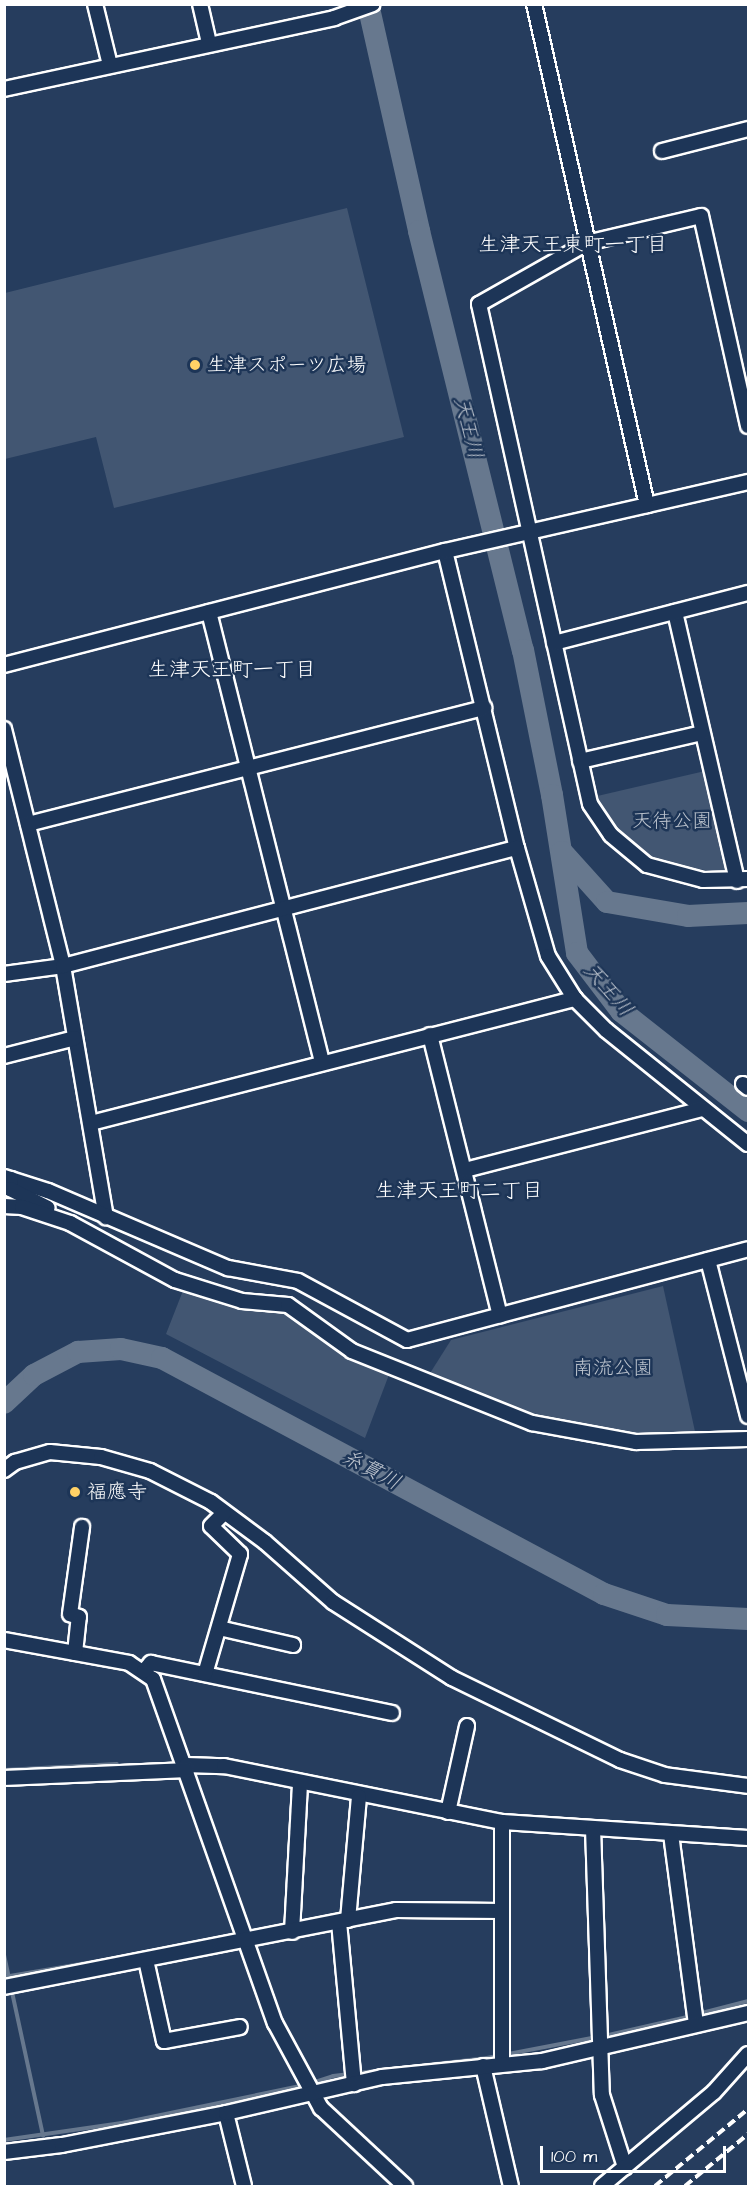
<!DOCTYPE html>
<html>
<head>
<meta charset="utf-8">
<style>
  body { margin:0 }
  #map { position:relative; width:753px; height:2191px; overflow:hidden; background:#263d5e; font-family:"Architects Daughter","Klee One",sans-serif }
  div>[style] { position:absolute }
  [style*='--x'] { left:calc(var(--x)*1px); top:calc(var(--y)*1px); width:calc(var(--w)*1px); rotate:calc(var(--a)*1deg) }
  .green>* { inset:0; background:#425672 }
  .stream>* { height:4px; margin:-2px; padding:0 2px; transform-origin:2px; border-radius:2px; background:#67788e }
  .river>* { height:22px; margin:-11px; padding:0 11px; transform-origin:11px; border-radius:11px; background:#67788e }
  .roads { filter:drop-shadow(2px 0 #fff) drop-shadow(-2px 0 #fff) drop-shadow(0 2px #fff) drop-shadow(0 -2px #fff) }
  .minor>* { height:14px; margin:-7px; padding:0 7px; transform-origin:7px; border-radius:7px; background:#1d3557 }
  .rail>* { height:4px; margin-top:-2px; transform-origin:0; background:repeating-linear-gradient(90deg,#fff 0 9px,transparent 0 13.5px) }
  .dots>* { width:16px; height:16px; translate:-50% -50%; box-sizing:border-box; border:3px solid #1d3557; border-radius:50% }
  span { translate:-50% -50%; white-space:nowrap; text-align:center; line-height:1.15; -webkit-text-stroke:5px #1d3557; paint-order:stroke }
  .poi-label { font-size:20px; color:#fff }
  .left { translate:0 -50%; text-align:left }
  .park-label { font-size:20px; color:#bdc4ce }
  .neighbourhood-label { font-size:21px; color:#fff }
  .water-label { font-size:21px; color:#bbc2cc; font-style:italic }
  .frame { position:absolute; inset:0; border:6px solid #fff; pointer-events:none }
  .scale { position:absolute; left:540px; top:2146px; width:186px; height:27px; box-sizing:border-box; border:3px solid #fff; border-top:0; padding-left:8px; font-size:18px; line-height:21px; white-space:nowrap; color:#fff; -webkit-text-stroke:4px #1d3557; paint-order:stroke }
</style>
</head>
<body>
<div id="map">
  <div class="green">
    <i style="clip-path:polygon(347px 208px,404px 437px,114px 508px,96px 437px,5px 459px,5px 293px)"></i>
    <i style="clip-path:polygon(705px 771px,728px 873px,666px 865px,642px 856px,601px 814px,593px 797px)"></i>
    <i style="clip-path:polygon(663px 1286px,696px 1436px,654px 1440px,560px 1427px,427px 1378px,451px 1340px)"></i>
    <i style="clip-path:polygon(184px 1288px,240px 1305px,280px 1307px,390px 1372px,365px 1438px,166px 1334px)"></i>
  </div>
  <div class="stream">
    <i style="--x:4;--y:1770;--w:113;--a:-3"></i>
    <i style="--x:4;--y:1955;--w:185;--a:77.8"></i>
    <i style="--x:4;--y:1977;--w:138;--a:-9.6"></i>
    <i style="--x:698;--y:2014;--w:52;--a:-14.6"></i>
    <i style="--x:604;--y:2036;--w:89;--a:-12.9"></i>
    <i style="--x:312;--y:2083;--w:22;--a:-18"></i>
    <i style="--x:333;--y:2076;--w:155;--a:-6.7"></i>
    <i style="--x:487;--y:2058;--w:112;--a:-10.8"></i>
    <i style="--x:4;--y:2140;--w:119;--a:-8.2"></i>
    <i style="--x:122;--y:2123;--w:187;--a:-11.7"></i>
  </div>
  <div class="river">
    <i style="--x:368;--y:4;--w:233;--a:77.3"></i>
    <i style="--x:419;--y:231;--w:432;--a:76.1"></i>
    <i style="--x:523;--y:650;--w:148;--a:78.7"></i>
    <i style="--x:552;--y:795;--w:160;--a:81"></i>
    <i style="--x:577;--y:953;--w:73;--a:52.8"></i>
    <i style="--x:621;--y:1011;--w:162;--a:38.2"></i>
    <i style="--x:562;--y:852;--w:67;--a:48"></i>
    <i style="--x:607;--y:902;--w:82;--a:9.8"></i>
    <i style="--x:688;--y:916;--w:60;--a:-2.9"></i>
    <i style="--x:4;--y:1403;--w:41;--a:-43"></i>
    <i style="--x:34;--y:1375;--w:50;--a:-27.6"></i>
    <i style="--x:78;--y:1352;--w:43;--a:-4"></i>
    <i style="--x:121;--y:1349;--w:42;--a:12.4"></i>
    <i style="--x:162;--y:1358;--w:501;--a:28.1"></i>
    <i style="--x:604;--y:1594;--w:66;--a:18.4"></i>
    <i style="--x:667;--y:1615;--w:81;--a:2.8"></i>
  </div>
  <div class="roads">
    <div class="minor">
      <i style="--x:95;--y:4;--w:63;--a:76.2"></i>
      <i style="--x:200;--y:4;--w:40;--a:77"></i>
      <i style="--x:4;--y:89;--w:338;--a:-12.1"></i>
      <i style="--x:334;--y:18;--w:41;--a:-19.7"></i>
      <i style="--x:662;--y:151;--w:89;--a:-14.3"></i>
      <i style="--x:748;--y:426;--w:215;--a:-102.6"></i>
      <i style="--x:701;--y:216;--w:117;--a:166.7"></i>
      <i style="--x:587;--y:243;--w:124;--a:150.5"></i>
      <i style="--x:479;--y:304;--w:512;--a:77.48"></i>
      <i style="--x:590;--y:804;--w:37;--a:56"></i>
      <i style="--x:611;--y:835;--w:47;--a:39.8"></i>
      <i style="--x:647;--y:865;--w:58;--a:15"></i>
      <i style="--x:703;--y:880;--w:45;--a:-1.3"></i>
      <i style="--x:647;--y:505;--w:104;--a:-12.8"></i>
      <i style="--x:445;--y:551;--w:306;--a:76.4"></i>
      <i style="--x:517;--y:848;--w:112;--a:74"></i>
      <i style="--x:548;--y:956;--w:51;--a:57.9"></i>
      <i style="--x:575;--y:999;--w:44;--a:45"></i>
      <i style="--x:606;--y:1030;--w:182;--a:38.8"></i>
      <i style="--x:209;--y:612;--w:465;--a:75.9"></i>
      <i style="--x:675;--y:612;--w:276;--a:77"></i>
      <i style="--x:554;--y:643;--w:200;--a:-14.5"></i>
      <i style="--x:4;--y:665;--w:455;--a:-14.5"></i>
      <i style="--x:445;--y:551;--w:207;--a:-12.8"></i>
      <i style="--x:647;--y:505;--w:514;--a:-102.71"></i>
      <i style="--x:4;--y:729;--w:244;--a:76"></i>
      <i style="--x:63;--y:966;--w:255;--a:80.3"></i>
      <i style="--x:580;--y:761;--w:125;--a:-12.9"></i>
      <i style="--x:28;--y:824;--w:471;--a:-14.3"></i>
      <i style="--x:4;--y:974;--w:60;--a:-7.7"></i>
      <i style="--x:63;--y:966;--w:469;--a:-14.6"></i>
      <i style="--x:430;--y:1035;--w:289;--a:76"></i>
      <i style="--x:4;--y:1056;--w:73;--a:-14.2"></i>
      <i style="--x:743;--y:1084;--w:6;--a:39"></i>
      <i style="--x:91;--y:1123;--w:500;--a:-14.4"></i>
      <i style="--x:465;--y:1170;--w:245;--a:-14.4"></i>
      <i style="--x:4;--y:1177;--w:46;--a:17.7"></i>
      <i style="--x:48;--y:1191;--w:196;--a:23.2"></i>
      <i style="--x:228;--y:1268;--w:71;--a:10.5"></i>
      <i style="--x:298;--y:1281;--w:124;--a:28.4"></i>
      <i style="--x:407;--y:1340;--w:353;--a:-14.9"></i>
      <i style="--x:11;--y:1179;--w:10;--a:96"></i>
      <i style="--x:10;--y:1189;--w:42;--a:26.6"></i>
      <i style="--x:4;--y:1206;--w:18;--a:3"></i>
      <i style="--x:22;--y:1207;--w:51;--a:18.4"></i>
      <i style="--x:70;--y:1223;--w:119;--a:28.5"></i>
      <i style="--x:175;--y:1280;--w:70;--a:17.4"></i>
      <i style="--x:242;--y:1301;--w:46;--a:5"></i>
      <i style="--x:288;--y:1305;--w:79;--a:35.7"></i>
      <i style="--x:352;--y:1351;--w:194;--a:21.8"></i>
      <i style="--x:532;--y:1423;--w:106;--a:10.4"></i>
      <i style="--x:636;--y:1442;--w:112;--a:-1.5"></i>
      <i style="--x:708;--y:1260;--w:161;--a:75.6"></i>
      <i style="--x:4;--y:1470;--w:14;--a:-36"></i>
      <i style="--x:15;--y:1462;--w:36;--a:-16"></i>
      <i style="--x:50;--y:1452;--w:51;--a:5.6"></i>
      <i style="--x:101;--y:1457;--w:51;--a:15.9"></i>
      <i style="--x:150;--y:1471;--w:68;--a:26.9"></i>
      <i style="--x:211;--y:1502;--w:67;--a:36.5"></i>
      <i style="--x:265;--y:1542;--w:91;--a:41.4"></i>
      <i style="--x:333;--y:1602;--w:141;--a:32.6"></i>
      <i style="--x:452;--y:1678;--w:187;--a:26"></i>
      <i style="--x:620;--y:1760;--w:47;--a:18.4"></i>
      <i style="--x:665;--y:1775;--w:84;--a:7.5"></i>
      <i style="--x:219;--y:1628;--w:76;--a:12.9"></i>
      <i style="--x:4;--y:1640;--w:127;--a:10.4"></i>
      <i style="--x:129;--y:1663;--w:29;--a:34"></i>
      <i style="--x:153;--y:1679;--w:365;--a:70.5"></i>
      <i style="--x:275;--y:2023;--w:97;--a:61.6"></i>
      <i style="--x:321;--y:2108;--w:115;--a:42.9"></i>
      <i style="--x:75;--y:1653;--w:36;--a:-84"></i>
      <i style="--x:79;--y:1617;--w:9;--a:-162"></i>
      <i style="--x:70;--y:1614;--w:88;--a:-82.1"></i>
      <i style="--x:144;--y:1671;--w:11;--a:-49"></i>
      <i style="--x:151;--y:1663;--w:246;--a:11.7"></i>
      <i style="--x:205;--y:1674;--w:125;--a:-73.7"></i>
      <i style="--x:240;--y:1554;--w:40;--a:-136"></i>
      <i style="--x:211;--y:1526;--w:18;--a:-45"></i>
      <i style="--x:186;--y:1765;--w:38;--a:2"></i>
      <i style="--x:224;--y:1766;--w:284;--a:11.4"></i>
      <i style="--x:502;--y:1822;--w:247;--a:3.7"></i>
      <i style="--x:4;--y:1778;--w:183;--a:-2.5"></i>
      <i style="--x:448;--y:1812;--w:88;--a:-77.5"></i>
      <i style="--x:593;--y:1828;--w:267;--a:88.1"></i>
      <i style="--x:602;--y:2095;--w:76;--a:72.3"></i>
      <i style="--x:671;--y:1834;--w:192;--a:82.5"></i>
      <i style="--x:348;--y:1920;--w:124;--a:-84.9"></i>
      <i style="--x:339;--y:1922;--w:163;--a:84.7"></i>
      <i style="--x:292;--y:1932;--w:150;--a:-86.9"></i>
      <i style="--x:146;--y:1960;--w:83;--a:77.5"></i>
      <i style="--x:164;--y:2041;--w:77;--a:-10.4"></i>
      <i style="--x:4;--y:1987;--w:399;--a:-11.1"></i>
      <i style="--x:396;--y:1910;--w:106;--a:0.5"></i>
      <i style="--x:502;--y:2064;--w:242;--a:-90"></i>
      <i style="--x:483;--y:2066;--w:123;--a:76.9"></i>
      <i style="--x:4;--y:2152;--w:58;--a:-6.9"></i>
      <i style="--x:62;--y:2145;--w:167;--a:-11"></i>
      <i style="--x:244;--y:2186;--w:75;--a:-103.9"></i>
      <i style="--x:226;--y:2113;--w:160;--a:-13"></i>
      <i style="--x:382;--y:2077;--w:161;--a:-5.7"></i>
      <i style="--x:542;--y:2061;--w:212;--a:-13.1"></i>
      <i style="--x:602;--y:2186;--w:146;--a:-40"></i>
      <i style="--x:714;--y:2092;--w:51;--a:-48.2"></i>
    </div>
  </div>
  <div class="rail">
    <i style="--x:655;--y:2186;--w:121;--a:-39.6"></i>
    <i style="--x:685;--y:2186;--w:82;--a:-39.5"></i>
  </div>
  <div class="dots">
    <i style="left:195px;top:365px;background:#ffd166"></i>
    <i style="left:75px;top:1492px;background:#ffd166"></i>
  </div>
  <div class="poi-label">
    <span class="left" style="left:207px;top:365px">生津スポーツ広場</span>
    <span class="left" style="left:87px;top:1492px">福應寺</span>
  </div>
  <div class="park-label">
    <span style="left:672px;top:821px">天待公園</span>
    <span style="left:613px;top:1368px">南流公園</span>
  </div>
  <div class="neighbourhood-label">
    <span style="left:573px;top:245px">生津天王東町一丁目</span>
    <span style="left:232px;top:670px">生津天王町一丁目</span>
    <span style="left:459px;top:1191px">生津天王町二丁目</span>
  </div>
  <div class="water-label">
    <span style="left:468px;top:428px;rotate:76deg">天王川</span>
    <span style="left:608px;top:990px;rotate:49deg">天王川</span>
    <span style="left:371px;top:1470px;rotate:28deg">糸貫川</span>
  </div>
  <div class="frame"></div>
  <div class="scale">100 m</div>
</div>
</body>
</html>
